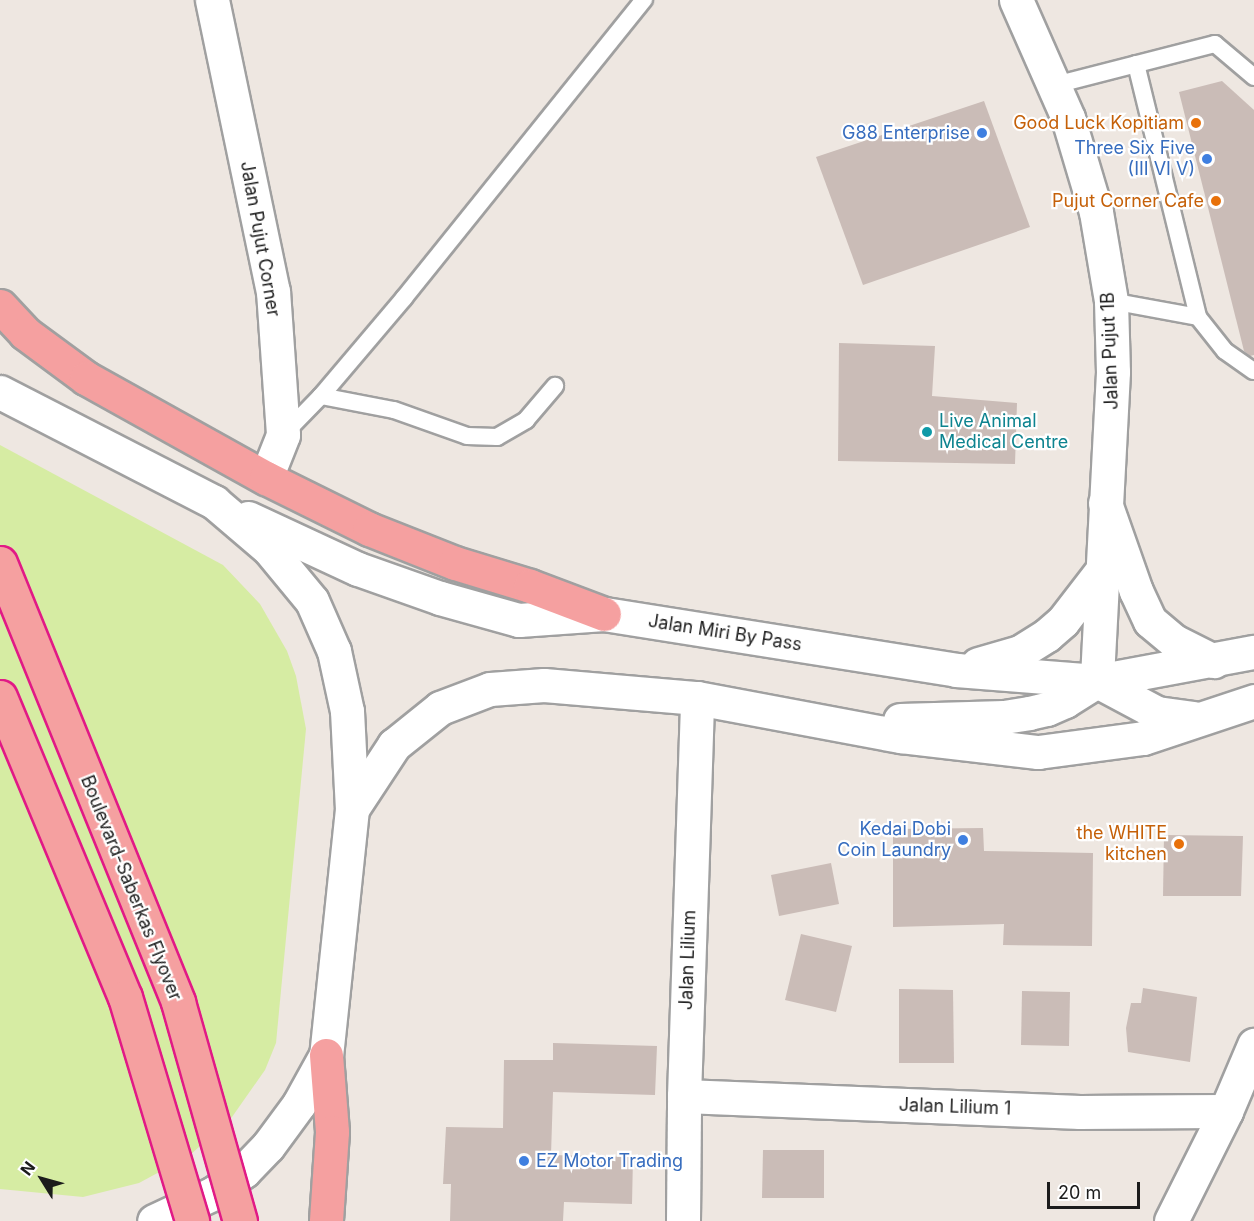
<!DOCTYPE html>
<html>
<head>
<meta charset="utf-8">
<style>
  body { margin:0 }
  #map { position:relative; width:1254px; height:1221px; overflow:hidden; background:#eee7e1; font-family:Inter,sans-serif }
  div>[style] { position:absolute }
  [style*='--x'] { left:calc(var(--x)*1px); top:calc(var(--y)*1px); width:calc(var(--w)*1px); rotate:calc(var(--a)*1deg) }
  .grass>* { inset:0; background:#d6eca3 }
  .building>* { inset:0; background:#cabcb7 }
  .roads { filter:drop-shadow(2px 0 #a0a0a0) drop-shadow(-2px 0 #a0a0a0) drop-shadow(0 2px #a0a0a0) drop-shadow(0 -2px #a0a0a0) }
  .service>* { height:16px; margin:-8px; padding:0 8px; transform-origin:8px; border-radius:8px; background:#fff }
  .minor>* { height:33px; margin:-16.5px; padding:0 16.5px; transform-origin:16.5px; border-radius:16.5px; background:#fff }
  .tertiary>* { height:33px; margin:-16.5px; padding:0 16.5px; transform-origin:16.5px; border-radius:16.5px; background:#fff }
  .trunk>* { height:33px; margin:-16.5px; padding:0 16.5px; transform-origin:16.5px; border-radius:16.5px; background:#f5a0a0 }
  .bridges { filter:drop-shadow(2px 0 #e11a86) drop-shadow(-2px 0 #e11a86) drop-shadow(0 2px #e11a86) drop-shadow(0 -2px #e11a86) }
  .trunk-bridge>* { height:33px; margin:-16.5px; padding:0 16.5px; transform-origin:16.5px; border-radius:16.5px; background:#f5a0a0 }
  .dots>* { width:16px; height:16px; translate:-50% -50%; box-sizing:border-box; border:3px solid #fff; border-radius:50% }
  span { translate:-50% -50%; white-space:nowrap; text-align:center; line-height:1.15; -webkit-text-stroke:4.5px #fff; paint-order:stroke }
  .food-label { font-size:18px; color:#c56008 }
  .right { translate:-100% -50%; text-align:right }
  .shop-label { font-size:18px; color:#366cbe }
  .left { translate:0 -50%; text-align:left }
  .street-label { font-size:18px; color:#1c1c1c }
  .culture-label { font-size:18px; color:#0d838f }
  .north { position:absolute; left:12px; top:1149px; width:60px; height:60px; -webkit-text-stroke:4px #fff; paint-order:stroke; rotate:307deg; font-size:16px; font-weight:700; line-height:24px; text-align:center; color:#1c1c1c }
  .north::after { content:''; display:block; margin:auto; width:21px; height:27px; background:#1c1c1c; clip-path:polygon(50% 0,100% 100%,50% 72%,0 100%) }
  .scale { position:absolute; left:1047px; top:1182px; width:93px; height:27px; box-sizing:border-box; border:3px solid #1c1c1c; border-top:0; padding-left:8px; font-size:18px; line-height:21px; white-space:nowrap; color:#1c1c1c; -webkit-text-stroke:4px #fff; paint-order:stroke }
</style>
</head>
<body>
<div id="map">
  <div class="grass">
    <i style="clip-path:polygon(0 445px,223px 565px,260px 604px,287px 651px,296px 676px,306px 729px,276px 1043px,265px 1070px,232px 1117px,189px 1156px,139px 1183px,83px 1197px,0 1189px)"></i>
  </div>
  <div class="building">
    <i style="clip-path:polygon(1222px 81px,1254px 110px,1254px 355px,1250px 356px,1244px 351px,1179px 92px)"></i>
    <i style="clip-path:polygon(984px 101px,1030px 227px,863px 285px,816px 157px)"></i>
    <i style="clip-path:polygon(839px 343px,935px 346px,932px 396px,1017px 403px,1015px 464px,838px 461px)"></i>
    <i style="clip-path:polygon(983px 828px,984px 851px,1093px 853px,1092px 946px,1003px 945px,1004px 924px,893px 927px,893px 829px)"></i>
    <i style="clip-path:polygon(1164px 835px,1243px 836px,1241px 896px,1163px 896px)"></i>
    <i style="clip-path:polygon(831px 863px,839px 904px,779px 916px,771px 875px)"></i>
    <i style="clip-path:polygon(801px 934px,852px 946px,836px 1012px,785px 1000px)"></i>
    <i style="clip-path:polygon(1143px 988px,1197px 997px,1190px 1062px,1128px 1052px,1126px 1028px,1131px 1003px,1141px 1003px)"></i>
    <i style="clip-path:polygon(899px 989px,953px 990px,954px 1063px,899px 1063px)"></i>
    <i style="clip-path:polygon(1022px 991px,1070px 992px,1069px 1046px,1021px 1045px)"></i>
    <i style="clip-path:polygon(553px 1043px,657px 1046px,655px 1095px,553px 1092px,551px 1155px,633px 1157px,632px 1204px,564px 1202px,563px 1221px,450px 1221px,451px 1184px,443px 1184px,446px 1127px,503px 1128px,504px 1060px,553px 1060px)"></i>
    <i style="clip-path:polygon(763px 1150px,824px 1150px,824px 1198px,762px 1198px)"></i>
  </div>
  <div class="roads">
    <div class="service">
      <i style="--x:1136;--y:64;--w:260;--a:76.2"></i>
      <i style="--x:1198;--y:317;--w:43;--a:51.5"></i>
      <i style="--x:1225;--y:351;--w:35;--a:35"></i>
      <i style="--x:1055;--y:85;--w:165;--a:-14.4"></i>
      <i style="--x:1215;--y:44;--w:51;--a:40.2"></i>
      <i style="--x:1111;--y:301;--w:88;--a:10.4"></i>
      <i style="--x:321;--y:396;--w:74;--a:10.9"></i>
      <i style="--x:394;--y:410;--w:77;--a:19.6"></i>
      <i style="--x:467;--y:436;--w:30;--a:2"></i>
      <i style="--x:497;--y:437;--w:34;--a:-30"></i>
      <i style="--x:526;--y:420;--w:45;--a:-49.5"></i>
      <i style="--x:284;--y:434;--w:53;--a:-45.8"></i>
      <i style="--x:321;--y:396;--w:128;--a:-49.7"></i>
      <i style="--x:404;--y:298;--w:383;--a:-51.2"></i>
    </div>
    <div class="minor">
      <i style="--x:212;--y:0;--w:297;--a:78.2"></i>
      <i style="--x:273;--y:291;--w:144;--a:86"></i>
      <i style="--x:283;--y:435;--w:46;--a:111.6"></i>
      <i style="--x:1016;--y:0;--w:129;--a:66.2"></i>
      <i style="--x:1068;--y:118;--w:98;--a:73.4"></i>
      <i style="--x:1096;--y:212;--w:90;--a:80.4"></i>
      <i style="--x:1111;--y:301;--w:71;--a:88.4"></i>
      <i style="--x:1113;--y:372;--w:309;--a:93"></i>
      <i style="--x:684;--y:1096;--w:396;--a:2.3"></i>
      <i style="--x:1080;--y:1112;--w:146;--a:-0.4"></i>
      <i style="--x:683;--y:1221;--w:125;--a:-89.5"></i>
      <i style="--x:684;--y:1096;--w:398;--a:-88.1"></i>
      <i style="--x:1171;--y:1221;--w:123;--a:-63.4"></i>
      <i style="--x:1226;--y:1111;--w:72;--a:-67"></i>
    </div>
    <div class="tertiary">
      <i style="--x:0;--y:392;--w:241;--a:27.2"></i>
      <i style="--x:214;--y:502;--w:72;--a:40.5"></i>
      <i style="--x:269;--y:549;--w:67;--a:50.4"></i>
      <i style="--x:312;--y:601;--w:55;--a:66.3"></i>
      <i style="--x:334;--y:651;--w:61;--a:77.8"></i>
      <i style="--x:347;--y:711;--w:98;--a:87.1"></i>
      <i style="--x:352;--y:809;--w:247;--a:96"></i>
      <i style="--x:326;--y:1055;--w:56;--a:118.9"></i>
      <i style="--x:299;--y:1104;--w:52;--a:126.4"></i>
      <i style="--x:268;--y:1146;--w:35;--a:134"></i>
      <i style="--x:244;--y:1171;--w:37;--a:144"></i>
      <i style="--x:214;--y:1193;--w:66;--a:155"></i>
      <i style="--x:1105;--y:503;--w:93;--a:70.6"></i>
      <i style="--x:1136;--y:591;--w:33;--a:65"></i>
      <i style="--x:1150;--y:621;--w:31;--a:40"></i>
      <i style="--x:1174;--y:641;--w:45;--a:26.6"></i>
      <i style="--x:248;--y:518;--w:121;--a:24.9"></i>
      <i style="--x:358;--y:569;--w:87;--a:19.5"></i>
      <i style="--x:440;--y:598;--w:82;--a:15.6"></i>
      <i style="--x:519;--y:620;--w:85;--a:-4"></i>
      <i style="--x:604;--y:614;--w:356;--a:9"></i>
      <i style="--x:956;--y:670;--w:141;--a:4.5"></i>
      <i style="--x:1097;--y:681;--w:160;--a:-10.5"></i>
      <i style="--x:978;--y:664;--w:44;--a:-15.9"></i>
      <i style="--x:1020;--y:652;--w:32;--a:-32"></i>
      <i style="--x:1047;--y:635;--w:21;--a:-41"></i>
      <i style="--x:1063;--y:621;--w:66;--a:-52.4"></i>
      <i style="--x:1097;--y:681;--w:68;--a:28.1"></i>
      <i style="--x:1157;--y:713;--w:37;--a:8"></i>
      <i style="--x:900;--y:720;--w:104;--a:-1.7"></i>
      <i style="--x:1004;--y:717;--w:25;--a:-9"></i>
      <i style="--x:1029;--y:713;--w:18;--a:-13"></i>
      <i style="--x:1047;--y:709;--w:20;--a:-24"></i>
      <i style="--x:1065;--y:701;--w:38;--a:-32"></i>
      <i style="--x:352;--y:809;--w:77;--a:-56.7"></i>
      <i style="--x:394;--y:745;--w:59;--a:-38.8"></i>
      <i style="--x:440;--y:708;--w:53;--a:-20.8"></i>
      <i style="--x:490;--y:689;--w:54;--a:-4.2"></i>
      <i style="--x:544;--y:685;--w:154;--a:4.9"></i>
      <i style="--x:697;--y:698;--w:208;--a:10.6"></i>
      <i style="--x:901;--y:736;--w:138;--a:6.7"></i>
      <i style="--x:1038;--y:752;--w:106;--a:-7.6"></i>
      <i style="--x:1143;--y:738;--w:117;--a:-18.4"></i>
    </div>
    <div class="trunk">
      <i style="--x:0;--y:306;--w:37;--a:47"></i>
      <i style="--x:25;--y:333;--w:76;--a:36.4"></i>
      <i style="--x:86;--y:378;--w:206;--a:29.1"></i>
      <i style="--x:266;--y:478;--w:115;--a:26.3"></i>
      <i style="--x:369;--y:529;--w:92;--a:21.6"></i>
      <i style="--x:455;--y:563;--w:78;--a:17"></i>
      <i style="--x:530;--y:586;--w:79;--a:20.7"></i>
      <i style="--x:326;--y:1055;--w:77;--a:85.5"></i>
      <i style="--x:332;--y:1132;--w:89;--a:93.9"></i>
    </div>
  </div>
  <div class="bridges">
    <div class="trunk-bridge">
      <i style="--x:0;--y:563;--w:474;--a:67.9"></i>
      <i style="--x:178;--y:1002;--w:228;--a:74.2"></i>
      <i style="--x:0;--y:697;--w:325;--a:67.4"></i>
      <i style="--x:125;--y:997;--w:234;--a:73.3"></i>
    </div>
  </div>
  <div class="dots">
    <i style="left:1196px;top:123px;background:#e8710a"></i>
    <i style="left:982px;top:133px;background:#3f7fe0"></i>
    <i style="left:1207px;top:159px;background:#3f7fe0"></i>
    <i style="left:1216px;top:201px;background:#e8710a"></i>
    <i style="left:927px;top:432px;background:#0f9aa8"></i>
    <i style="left:963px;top:840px;background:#3f7fe0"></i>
    <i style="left:1179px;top:844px;background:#e8710a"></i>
    <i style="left:524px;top:1161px;background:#3f7fe0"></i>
  </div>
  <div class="food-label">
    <span class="right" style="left:1184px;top:123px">Good Luck Kopitiam</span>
    <span class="right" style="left:1204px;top:201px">Pujut Corner Cafe</span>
    <span class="right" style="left:1167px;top:844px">the WHITE<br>kitchen</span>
  </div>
  <div class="shop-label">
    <span class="right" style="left:970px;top:133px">G88 Enterprise</span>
    <span class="right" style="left:1195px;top:159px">Three Six Five<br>(III VI V)</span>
    <span class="right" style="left:951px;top:840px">Kedai Dobi<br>Coin Laundry</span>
    <span class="left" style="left:536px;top:1161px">EZ Motor Trading</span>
  </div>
  <div class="street-label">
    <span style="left:260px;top:239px;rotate:80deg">Jalan Pujut Corner</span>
    <span style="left:1110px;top:351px;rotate:-92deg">Jalan Pujut 1B</span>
    <span style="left:725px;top:633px;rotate:9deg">Jalan Miri By Pass</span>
    <span style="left:131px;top:888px;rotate:68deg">Boulevard-Saberkas Flyover</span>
    <span style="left:688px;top:960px;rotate:-88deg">Jalan Lilium</span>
    <span style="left:955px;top:1107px;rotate:2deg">Jalan Lilium 1</span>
  </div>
  <div class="culture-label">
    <span class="left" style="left:939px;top:432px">Live Animal<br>Medical Centre</span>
  </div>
  <div class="north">N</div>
  <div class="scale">20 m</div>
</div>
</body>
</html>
